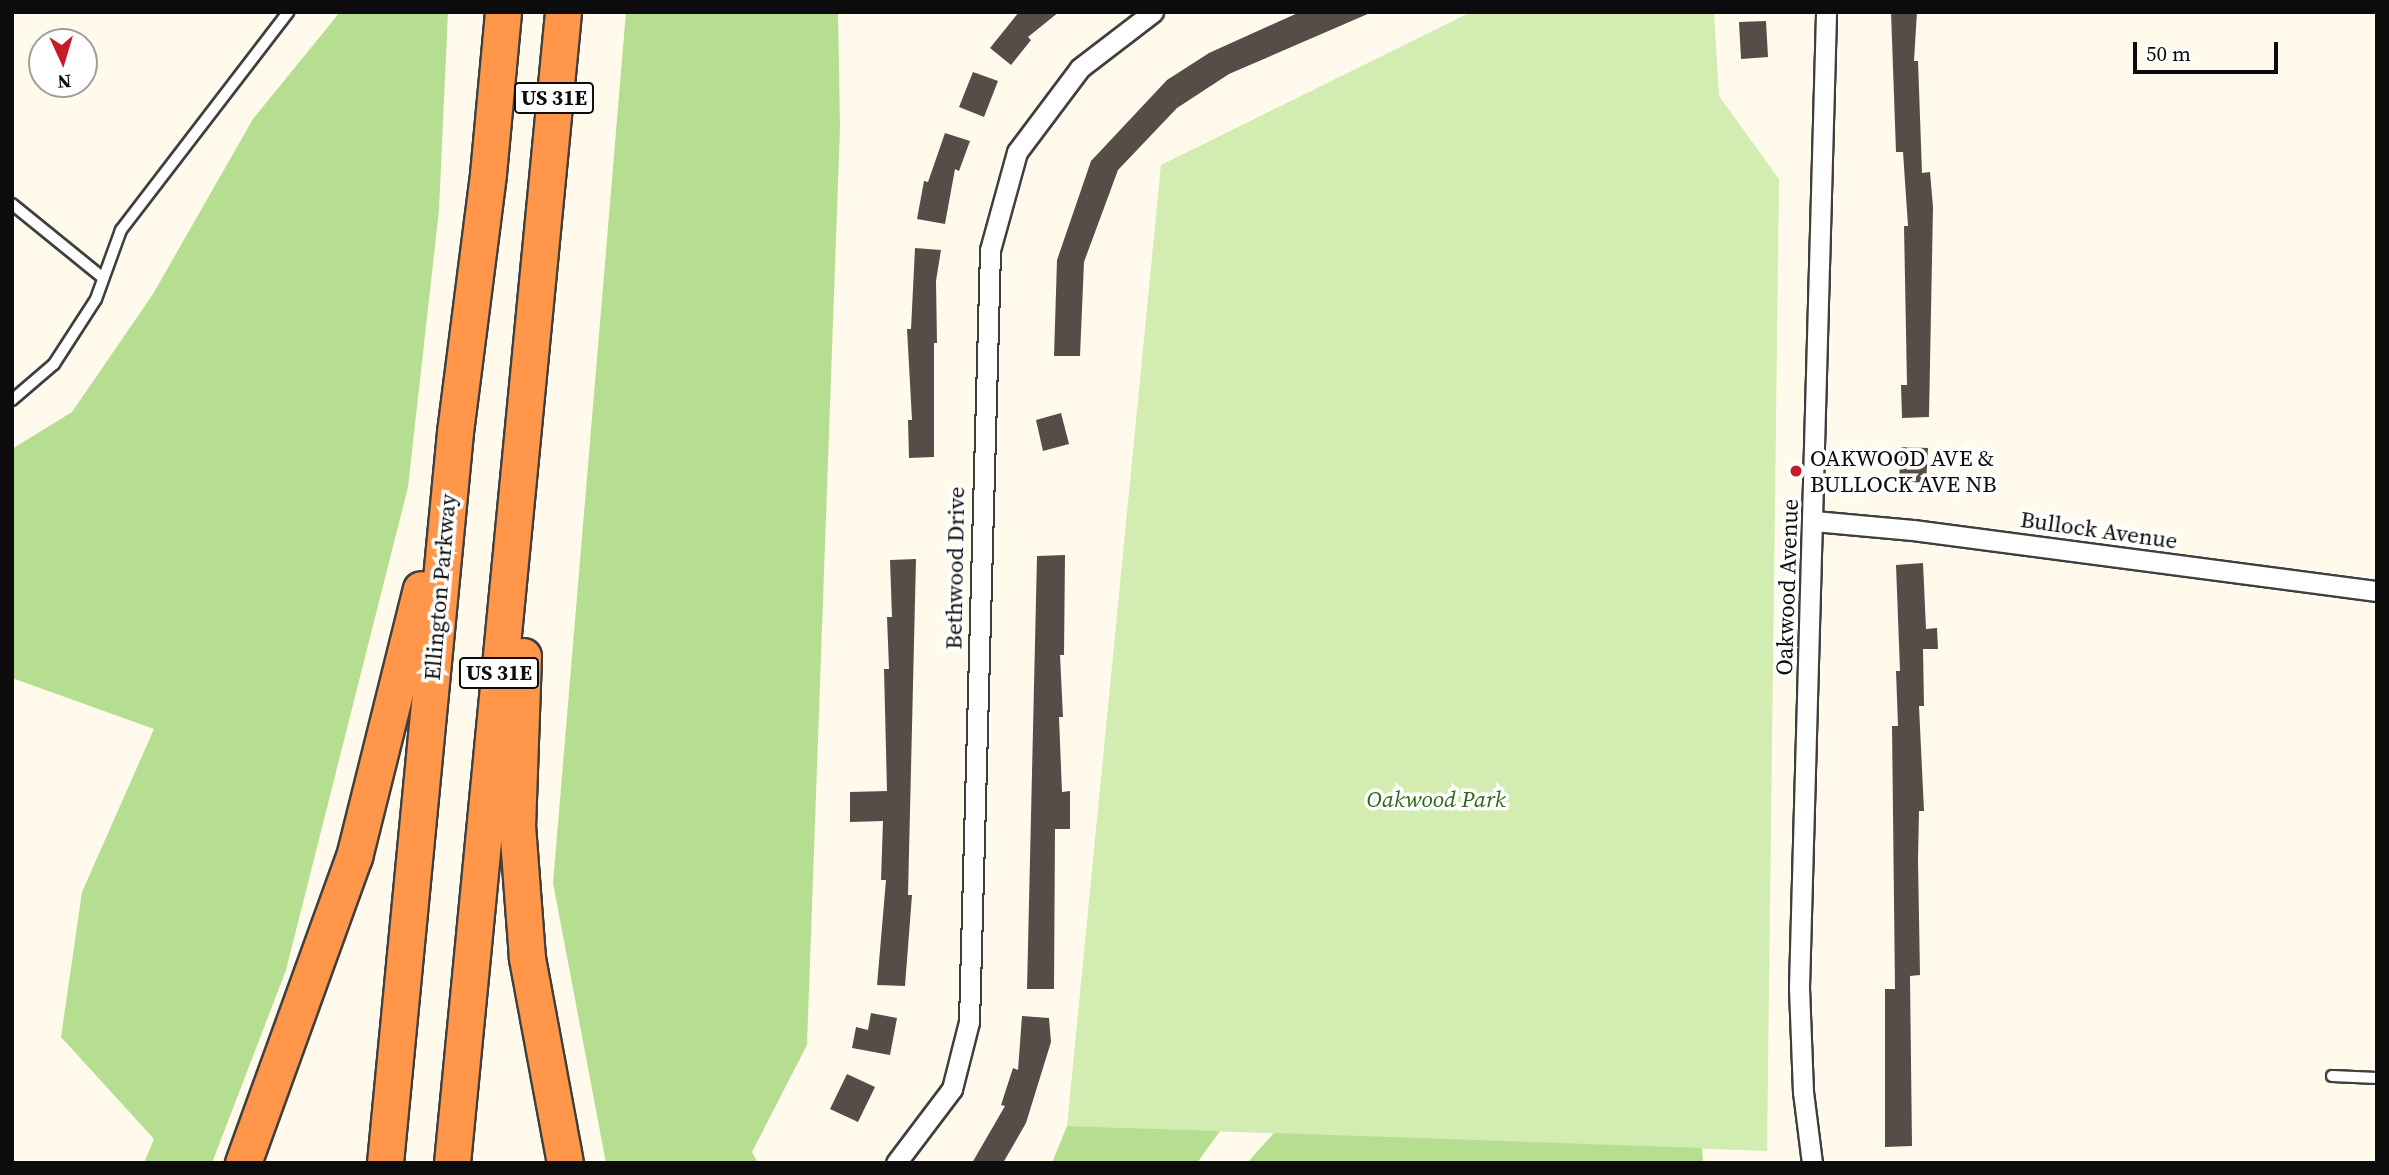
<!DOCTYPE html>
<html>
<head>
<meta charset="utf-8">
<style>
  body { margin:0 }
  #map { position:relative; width:2389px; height:1175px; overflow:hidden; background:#fffaeb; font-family:"Source Serif 4",serif }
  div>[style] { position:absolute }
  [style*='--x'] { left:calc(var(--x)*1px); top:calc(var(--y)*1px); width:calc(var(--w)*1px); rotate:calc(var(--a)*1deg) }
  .green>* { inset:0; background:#d2ecb2 }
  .forest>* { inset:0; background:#b6de90 }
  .building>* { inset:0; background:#564d48 }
  .roads { filter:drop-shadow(2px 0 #3f3f3f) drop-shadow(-2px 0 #3f3f3f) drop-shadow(0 2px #3f3f3f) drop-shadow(0 -2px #3f3f3f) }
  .service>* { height:10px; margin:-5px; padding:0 5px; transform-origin:5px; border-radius:5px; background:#fff }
  .minor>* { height:19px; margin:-9.5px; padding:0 9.5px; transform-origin:9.5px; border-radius:9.5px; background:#fff }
  .motorway>* { height:35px; margin:-17.5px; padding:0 17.5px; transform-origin:17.5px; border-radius:17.5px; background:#ff9649 }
  .dots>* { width:19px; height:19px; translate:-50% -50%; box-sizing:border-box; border:4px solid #fff; border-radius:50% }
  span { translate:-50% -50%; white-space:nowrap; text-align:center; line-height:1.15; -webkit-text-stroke:7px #fff; paint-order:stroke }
  .shield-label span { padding:2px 5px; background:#fff; border:2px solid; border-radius:5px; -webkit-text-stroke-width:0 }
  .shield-label { font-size:21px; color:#0c0c0c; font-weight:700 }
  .poi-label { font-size:23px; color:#0c0c0c }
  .left { translate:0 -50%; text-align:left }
  .street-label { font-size:23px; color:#0c0c0c }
  .park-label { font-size:23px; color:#2c6818; font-style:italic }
  .frame { position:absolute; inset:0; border:14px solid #0c0c0c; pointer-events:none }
  .north { position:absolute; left:28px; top:28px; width:70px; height:70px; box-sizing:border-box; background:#fff; border:2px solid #9e9e9e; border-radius:50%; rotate:176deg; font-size:19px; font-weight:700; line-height:28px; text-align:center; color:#0c0c0c }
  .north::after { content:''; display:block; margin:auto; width:24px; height:32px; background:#c61b29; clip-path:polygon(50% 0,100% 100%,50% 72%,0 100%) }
  .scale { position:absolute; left:2133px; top:42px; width:145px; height:32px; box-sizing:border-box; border:4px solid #0c0c0c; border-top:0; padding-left:9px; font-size:21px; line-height:24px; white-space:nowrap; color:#0c0c0c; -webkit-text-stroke:5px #fff; paint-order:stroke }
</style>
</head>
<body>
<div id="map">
  <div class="green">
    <i style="clip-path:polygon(1471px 12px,1714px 12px,1719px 96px,1779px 179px,1767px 1151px,1067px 1126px,1161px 165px)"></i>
  </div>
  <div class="forest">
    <i style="clip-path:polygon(340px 12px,448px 12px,439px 210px,408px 487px,286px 970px,212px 1163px,144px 1163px,154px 1139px,61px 1037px,82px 892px,154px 729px,12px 678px,12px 449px,72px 412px,153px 294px,253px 119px)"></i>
    <i style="clip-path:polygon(626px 12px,838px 12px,840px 127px,807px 1045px,752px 1152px,758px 1163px,606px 1163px,553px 883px)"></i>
    <i style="clip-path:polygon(1067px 1126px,1220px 1131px,1197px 1163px,1052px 1163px)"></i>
    <i style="clip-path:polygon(1274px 1133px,1702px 1148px,1703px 1163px,1247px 1163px)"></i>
  </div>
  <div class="building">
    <i style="clip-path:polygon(1019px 12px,1059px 12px,1028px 37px,1031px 40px,1011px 65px,990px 48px)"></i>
    <i style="clip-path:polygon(1300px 12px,1370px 13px,1229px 74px,1177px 108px,1118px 170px,1084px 262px,1080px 356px,1054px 356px,1057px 260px,1091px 161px,1167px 80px,1209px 53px)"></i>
    <i style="clip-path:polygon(1891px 12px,1917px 12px,1914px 61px,1918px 61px,1922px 173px,1930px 172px,1933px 207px,1929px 417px,1902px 418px,1901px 385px,1907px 385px,1904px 226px,1908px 226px,1903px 152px,1896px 152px)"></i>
    <i style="clip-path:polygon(1766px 21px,1768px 57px,1741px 59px,1739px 22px)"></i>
    <i style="clip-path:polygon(973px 72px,998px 81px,984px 117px,959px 107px)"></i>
    <i style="clip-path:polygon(945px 133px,970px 141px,959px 171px,955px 169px,945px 224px,917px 219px,924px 181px,928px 182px)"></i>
    <i style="clip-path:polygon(915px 248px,941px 250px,936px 281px,937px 343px,934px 343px,934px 457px,909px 458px,908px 420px,912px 420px,907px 329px,911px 329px)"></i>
    <i style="clip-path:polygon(1061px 413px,1069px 444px,1043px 451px,1036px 420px)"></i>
    <i style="clip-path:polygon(1901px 447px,1928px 448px,1926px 483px,1899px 481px)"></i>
    <i style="clip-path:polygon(1065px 555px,1064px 655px,1060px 655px,1063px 717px,1059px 717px,1062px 792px,1070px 791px,1070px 829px,1055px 829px,1054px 989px,1027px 989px,1037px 556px)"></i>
    <i style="clip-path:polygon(916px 559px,908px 895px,912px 895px,905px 986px,877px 985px,886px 880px,881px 880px,883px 821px,850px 822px,850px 792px,887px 791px,884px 669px,889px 669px,887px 617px,892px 617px,890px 560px)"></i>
    <i style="clip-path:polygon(1923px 563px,1926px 629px,1937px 628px,1938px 649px,1923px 649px,1924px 706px,1919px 706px,1924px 811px,1919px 811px,1918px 860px,1920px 975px,1910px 976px,1912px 1146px,1885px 1147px,1885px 989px,1895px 989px,1892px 726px,1898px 726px,1896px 671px,1900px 671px,1896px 565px)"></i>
    <i style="clip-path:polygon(871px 1013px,897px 1018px,890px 1055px,852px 1048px,856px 1027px,868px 1030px)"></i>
    <i style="clip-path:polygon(1022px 1016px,1049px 1018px,1051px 1042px,1026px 1123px,1003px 1163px,972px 1163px,1005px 1106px,1001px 1105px,1013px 1068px,1018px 1070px)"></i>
    <i style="clip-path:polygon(847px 1074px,875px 1087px,858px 1122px,830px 1109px)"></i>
  </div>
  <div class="roads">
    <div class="service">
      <i style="--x:12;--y:204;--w:117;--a:39.1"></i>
      <i style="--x:12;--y:400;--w:55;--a:-40.6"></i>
      <i style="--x:54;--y:364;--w:77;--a:-57.1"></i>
      <i style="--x:96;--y:299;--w:73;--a:-70.1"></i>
      <i style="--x:121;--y:230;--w:275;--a:-52.5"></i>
      <i style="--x:2332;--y:1076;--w:45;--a:2.5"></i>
    </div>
    <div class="minor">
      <i style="--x:1814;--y:521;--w:99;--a:5.2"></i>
      <i style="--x:1913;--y:530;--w:468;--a:7.5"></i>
      <i style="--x:896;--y:1163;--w:93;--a:-52.9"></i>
      <i style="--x:952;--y:1089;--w:69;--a:-75.8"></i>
      <i style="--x:969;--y:1022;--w:772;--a:-88.44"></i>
      <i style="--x:990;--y:250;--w:102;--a:-74.6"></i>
      <i style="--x:1017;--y:152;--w:105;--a:-53.1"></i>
      <i style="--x:1080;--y:68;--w:92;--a:-37.5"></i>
      <i style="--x:1812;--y:1163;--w:72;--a:-97.2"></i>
      <i style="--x:1803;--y:1092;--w:105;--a:-92.2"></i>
      <i style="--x:1799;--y:987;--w:975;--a:-88.41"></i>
    </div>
    <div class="motorway">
      <i style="--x:523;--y:656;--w:169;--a:92"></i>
      <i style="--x:517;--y:825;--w:133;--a:85.7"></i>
      <i style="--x:527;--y:958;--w:208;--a:79.5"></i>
      <i style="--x:243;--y:1163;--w:326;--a:-70.1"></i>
      <i style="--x:354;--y:857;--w:276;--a:-76"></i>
      <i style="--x:385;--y:1163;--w:734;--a:-84.53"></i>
      <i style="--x:455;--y:432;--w:260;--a:-82.7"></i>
      <i style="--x:488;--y:174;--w:163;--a:-84.7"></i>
      <i style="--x:452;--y:1163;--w:1156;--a:-84.49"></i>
    </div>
  </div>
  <div class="dots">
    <i style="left:1796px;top:471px;background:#c61b29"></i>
  </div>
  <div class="shield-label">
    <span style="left:554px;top:98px">US 31E</span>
    <span style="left:499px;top:673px">US 31E</span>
  </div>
  <div class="poi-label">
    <span class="left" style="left:1810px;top:471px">OAKWOOD AVE &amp;<br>BULLOCK AVE NB</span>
  </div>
  <div class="street-label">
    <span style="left:2099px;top:530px;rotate:8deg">Bullock Avenue</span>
    <span style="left:955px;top:568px;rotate:-89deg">Bethwood Drive</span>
    <span style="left:440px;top:587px;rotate:-85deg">Ellington Parkway</span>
    <span style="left:1787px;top:587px;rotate:-88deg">Oakwood Avenue</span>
  </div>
  <div class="park-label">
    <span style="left:1436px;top:799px">Oakwood Park</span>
  </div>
  <div class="frame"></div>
  <div class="north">N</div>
  <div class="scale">50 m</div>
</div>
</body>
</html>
